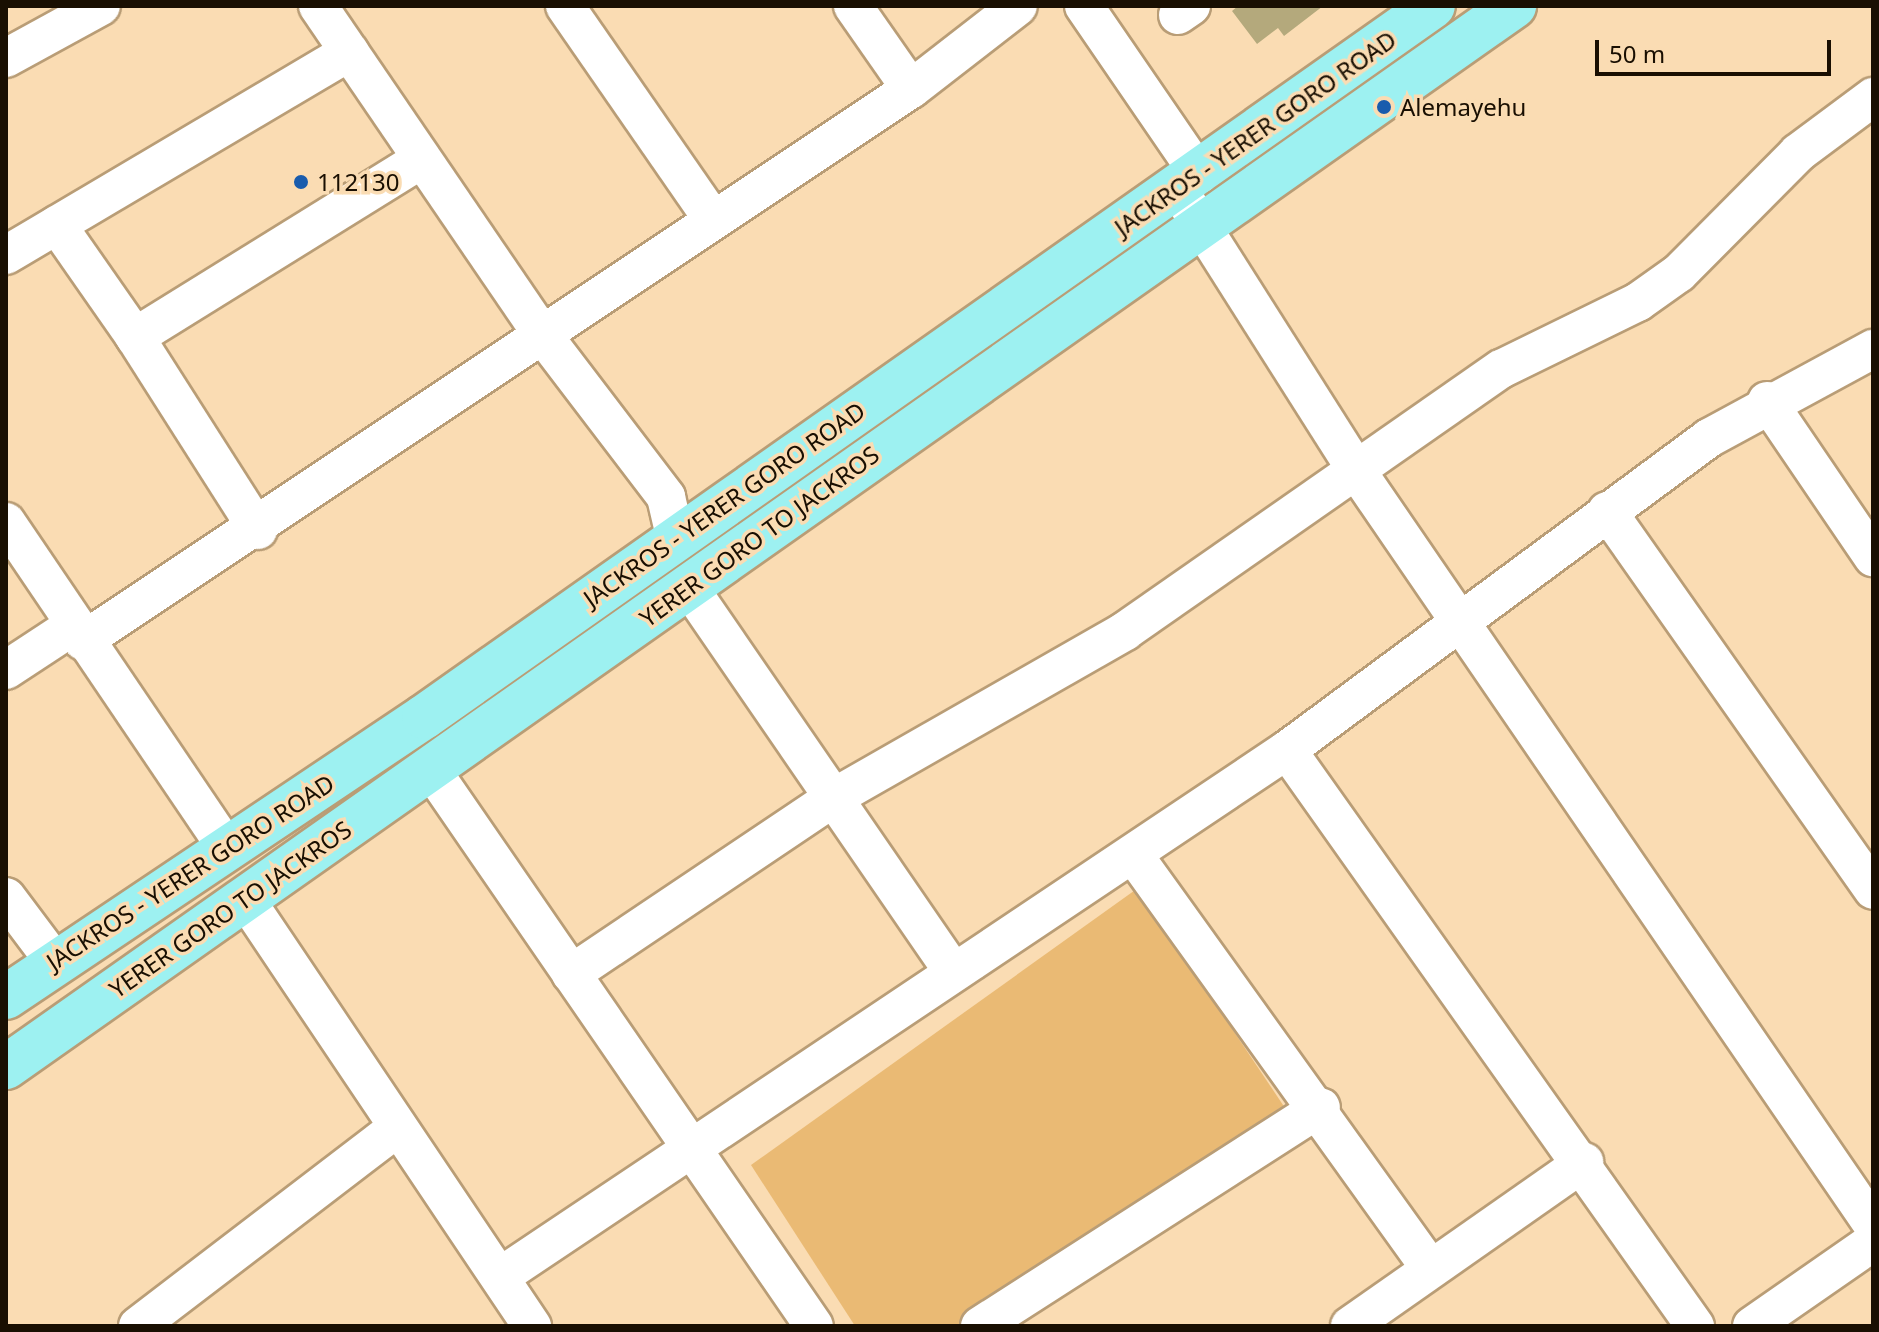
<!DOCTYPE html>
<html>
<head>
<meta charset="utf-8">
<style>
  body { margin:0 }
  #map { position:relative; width:1879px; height:1332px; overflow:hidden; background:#fadcb3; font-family:"Noto Sans",sans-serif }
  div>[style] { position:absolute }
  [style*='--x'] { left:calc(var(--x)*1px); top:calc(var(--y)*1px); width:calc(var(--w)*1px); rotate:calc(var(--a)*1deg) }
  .green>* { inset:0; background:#eaba74 }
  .building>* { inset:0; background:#b4a97c }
  .roads { filter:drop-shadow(2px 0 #b99d76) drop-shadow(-2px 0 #b99d76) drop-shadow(0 2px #b99d76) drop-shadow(0 -2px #b99d76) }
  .minor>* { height:38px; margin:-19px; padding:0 19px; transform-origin:19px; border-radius:19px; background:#fff }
  .major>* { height:44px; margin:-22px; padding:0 22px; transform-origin:22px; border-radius:22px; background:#9df1f1 }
  .dots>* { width:22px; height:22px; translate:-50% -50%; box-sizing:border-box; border:4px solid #fadcb3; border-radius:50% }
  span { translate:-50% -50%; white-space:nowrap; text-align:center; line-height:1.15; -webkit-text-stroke:7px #fadcb3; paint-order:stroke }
  .poi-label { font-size:24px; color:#190f02 }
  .left { translate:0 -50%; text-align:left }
  .street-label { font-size:24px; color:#190f02 }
  .frame { position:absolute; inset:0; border:8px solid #190f02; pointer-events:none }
  .scale { position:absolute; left:1595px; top:40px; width:236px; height:36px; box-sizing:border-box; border:4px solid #190f02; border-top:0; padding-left:10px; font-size:24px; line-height:28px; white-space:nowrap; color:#190f02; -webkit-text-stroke:6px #fadcb3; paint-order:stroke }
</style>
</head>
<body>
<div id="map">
  <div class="green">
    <i style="clip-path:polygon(1138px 888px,1291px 1117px,960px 1326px,855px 1326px,751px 1165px)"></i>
  </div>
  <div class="building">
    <i style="clip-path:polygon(1238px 6px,1323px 6px,1284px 36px,1278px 28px,1257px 44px,1232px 11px)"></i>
  </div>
  <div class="roads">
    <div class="minor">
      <i style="--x:318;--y:6;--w:397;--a:55.7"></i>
      <i style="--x:542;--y:334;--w:205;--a:52.7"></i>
      <i style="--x:666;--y:497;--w:39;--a:77"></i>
      <i style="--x:565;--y:6;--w:257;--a:55.3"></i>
      <i style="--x:853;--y:6;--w:101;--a:55.1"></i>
      <i style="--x:1084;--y:6;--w:204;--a:55.6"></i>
      <i style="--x:1178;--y:15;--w:16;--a:-35"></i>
      <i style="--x:6;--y:58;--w:108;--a:-28.7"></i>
      <i style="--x:1178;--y:189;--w:333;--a:57.6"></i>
      <i style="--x:1356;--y:470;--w:915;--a:55.6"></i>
      <i style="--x:57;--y:225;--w:136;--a:55.1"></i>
      <i style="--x:6;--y:255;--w:399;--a:-30.6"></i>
      <i style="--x:1767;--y:401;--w:189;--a:55.8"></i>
      <i style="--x:1607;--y:511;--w:463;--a:54.9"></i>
      <i style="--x:6;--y:522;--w:395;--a:55.9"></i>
      <i style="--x:258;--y:530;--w:229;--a:-122.5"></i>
      <i style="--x:135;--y:337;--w:335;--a:-31.8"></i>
      <i style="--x:690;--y:589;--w:461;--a:55.5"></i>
      <i style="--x:83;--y:641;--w:995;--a:-33.69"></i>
      <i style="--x:911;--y:89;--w:135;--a:-37.8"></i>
      <i style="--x:6;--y:670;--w:80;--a:-33.3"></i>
      <i style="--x:1287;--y:750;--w:706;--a:54.69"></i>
      <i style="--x:430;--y:768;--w:677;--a:55.47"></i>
      <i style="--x:1133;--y:854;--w:510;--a:54.34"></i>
      <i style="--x:6;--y:897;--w:80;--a:53.1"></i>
      <i style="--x:244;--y:897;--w:517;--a:56.13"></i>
      <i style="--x:571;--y:974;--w:313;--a:-33.9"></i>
      <i style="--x:831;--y:799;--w:339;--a:-29.7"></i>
      <i style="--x:1125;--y:631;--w:458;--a:-34.9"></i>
      <i style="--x:1501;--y:369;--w:153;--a:-26.1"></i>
      <i style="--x:1638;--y:302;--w:50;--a:-35.3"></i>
      <i style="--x:1679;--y:273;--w:169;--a:-45.2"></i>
      <i style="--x:1798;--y:153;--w:94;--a:-36.7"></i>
      <i style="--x:501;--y:1276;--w:946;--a:-33.79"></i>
      <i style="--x:1287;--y:750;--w:525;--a:-36.48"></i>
      <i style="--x:1709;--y:438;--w:187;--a:-28.5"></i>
      <i style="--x:138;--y:1326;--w:322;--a:-37.4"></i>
      <i style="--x:980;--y:1326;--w:405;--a:-32.7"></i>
      <i style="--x:1350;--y:1326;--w:286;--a:-35"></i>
      <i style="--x:1752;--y:1326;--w:147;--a:-34.8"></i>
    </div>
    <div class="major">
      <i style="--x:6;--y:997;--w:503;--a:-33.82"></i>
      <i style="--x:424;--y:717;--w:1234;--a:-35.17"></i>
      <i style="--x:6;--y:1067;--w:1844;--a:-35.13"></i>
    </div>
  </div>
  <div class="dots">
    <i style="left:1384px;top:107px;background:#195cad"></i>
    <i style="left:301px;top:182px;background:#195cad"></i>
  </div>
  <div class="poi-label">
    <span class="left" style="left:1400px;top:107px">Alemayehu</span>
    <span class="left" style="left:317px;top:182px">112130</span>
  </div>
  <div class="street-label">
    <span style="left:1255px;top:133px;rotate:-35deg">JACKROS - YERER GORO ROAD</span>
    <span style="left:724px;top:504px;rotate:-35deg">JACKROS - YERER GORO ROAD</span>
    <span style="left:759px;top:536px;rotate:-36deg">YERER GORO TO JACKROS</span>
    <span style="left:190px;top:872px;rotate:-33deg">JACKROS - YERER GORO ROAD</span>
    <span style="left:230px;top:909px;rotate:-35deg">YERER GORO TO JACKROS</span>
  </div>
  <div class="frame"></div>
  <div class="scale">50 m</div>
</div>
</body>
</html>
